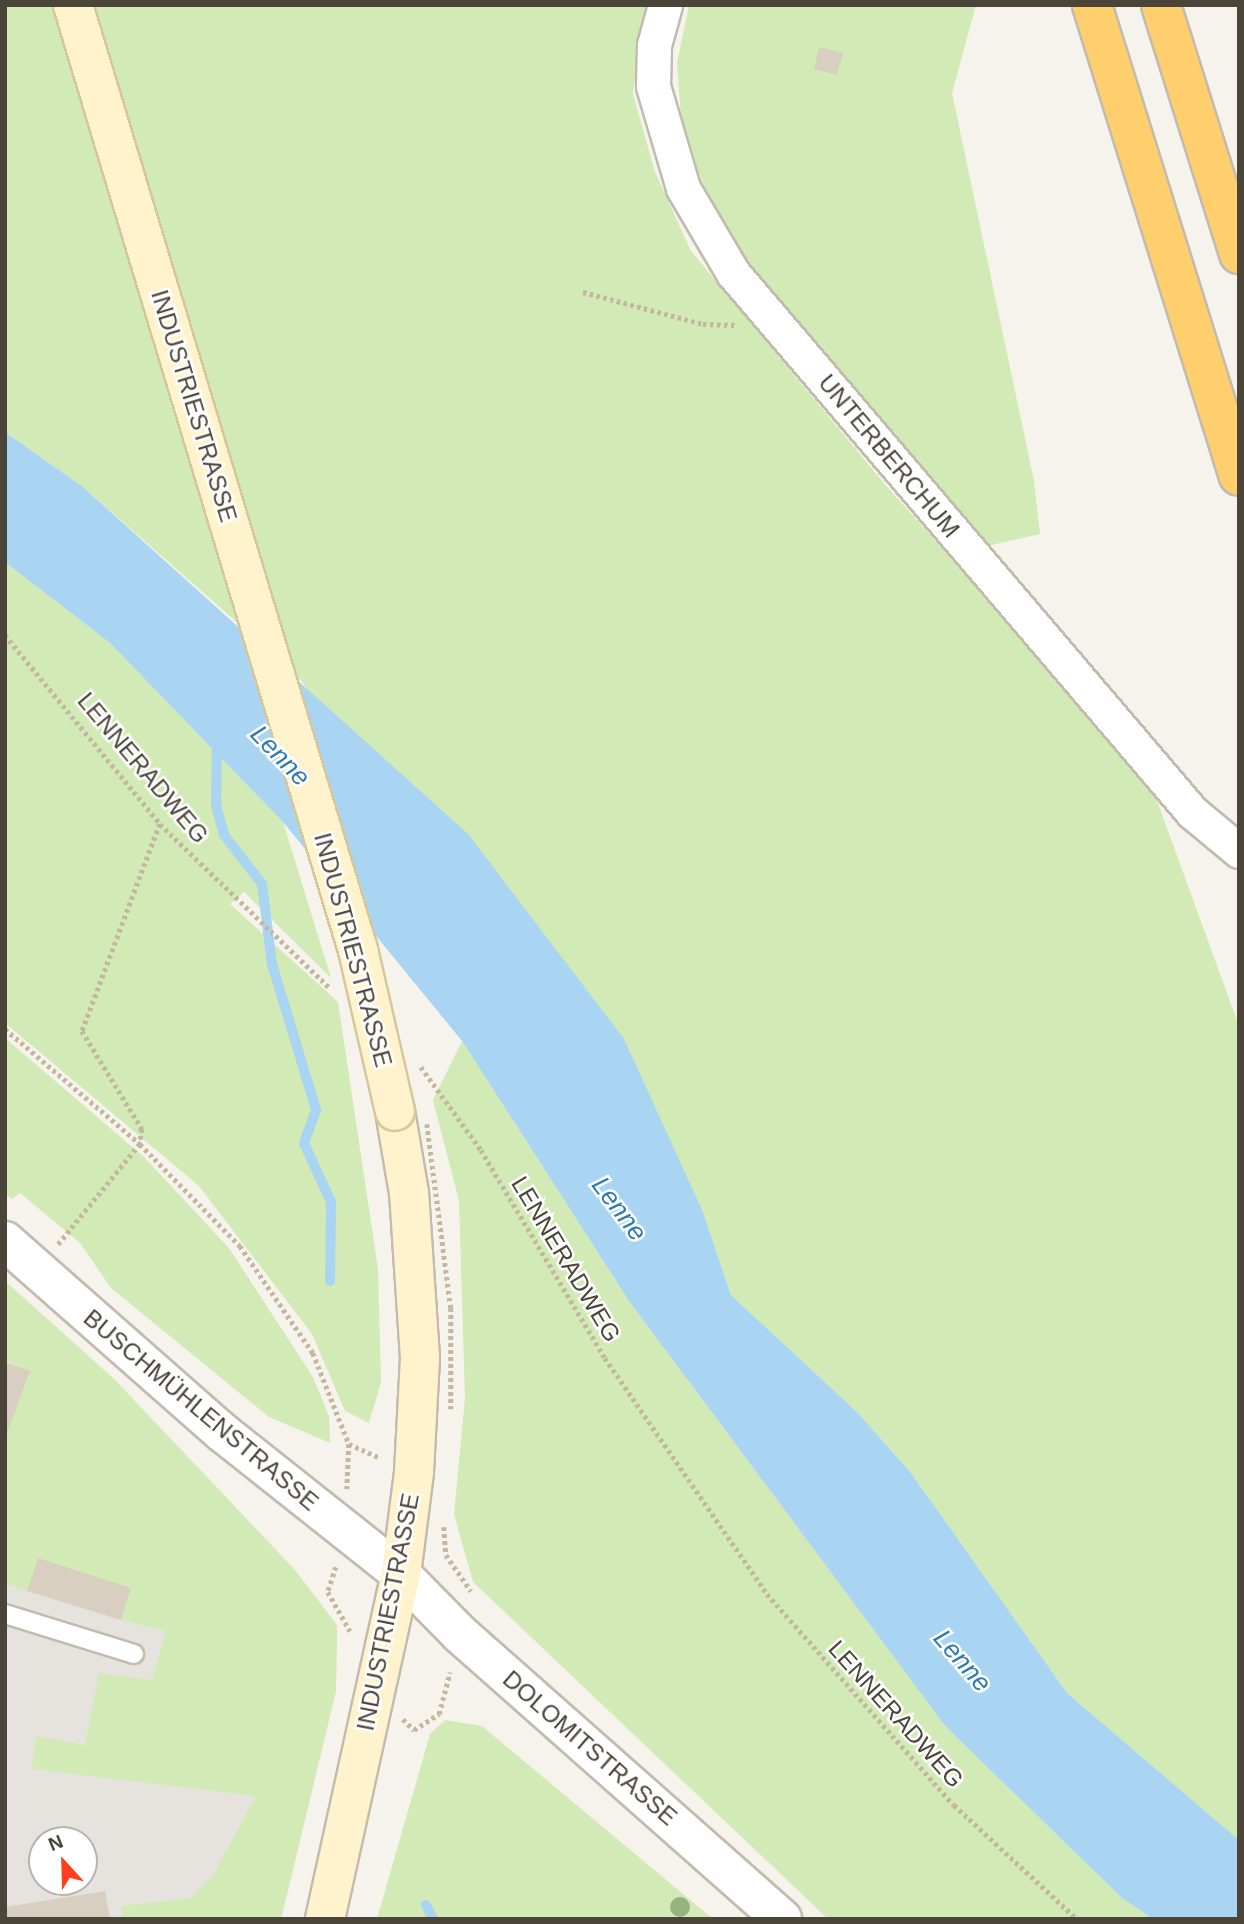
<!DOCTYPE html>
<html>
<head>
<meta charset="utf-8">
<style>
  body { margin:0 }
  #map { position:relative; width:1244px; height:1924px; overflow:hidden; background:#f6f3ec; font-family:Arial,sans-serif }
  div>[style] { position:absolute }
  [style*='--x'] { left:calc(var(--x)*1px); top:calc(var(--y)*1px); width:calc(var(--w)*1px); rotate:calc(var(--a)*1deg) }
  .industrial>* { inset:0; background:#e6e2dd }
  .green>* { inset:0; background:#d2eab5 }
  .water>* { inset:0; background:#a9d4f2 }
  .stream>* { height:10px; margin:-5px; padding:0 5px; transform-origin:5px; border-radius:5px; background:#a9d4f2 }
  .building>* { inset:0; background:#d8cfc1 }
  .path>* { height:4.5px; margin-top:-2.25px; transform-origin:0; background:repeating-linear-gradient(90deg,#c4b79f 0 3.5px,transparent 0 7px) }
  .roads { filter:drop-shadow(2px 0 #c2bbae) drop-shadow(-2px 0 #c2bbae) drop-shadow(0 2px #c2bbae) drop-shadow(0 -2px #c2bbae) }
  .service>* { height:18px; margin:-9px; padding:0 9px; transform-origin:9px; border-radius:9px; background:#fff }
  .minor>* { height:33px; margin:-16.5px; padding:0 16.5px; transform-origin:16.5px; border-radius:16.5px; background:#fff }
  .tertiary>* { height:38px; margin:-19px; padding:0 19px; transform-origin:19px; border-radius:19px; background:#fff }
  .secondary>* { height:38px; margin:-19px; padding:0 19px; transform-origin:19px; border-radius:19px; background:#fff3cd }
  .motorway>* { height:38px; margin:-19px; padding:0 19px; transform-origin:19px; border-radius:19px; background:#ffcf6e }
  .path-bridge>* { height:4.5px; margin-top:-2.25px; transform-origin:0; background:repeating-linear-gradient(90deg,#c4b79f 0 3.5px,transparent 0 7px) }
  .bridges { filter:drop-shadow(2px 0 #d6c79b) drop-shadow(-2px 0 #d6c79b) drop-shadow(0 2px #d6c79b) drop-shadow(0 -2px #d6c79b) }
  .secondary-bridge>* { height:38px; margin:-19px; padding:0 19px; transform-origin:19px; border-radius:19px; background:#fff3cd }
  .trees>* { width:20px; height:20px; margin:-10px; border-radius:50%; background:#97b381 }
  span { translate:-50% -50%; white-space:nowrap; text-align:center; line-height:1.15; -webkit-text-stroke:5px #fff; paint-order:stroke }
  .street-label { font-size:24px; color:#4b4439 }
  .water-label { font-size:26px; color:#2e7ab2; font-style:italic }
  .frame { position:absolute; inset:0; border:7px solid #4b4439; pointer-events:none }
  .north { position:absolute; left:28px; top:1826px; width:70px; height:70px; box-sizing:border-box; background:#fff; border:2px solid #b7b4b0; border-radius:50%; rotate:338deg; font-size:19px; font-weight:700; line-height:28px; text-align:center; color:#4b4439 }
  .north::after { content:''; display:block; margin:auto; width:24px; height:32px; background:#fc3f1d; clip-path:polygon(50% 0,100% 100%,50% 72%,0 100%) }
</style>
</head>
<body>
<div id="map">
  <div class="industrial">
    <i style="clip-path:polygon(evenodd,5px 1281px,114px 1379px,294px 1569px,337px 1625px,336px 1691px,281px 1919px,5px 1919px,5px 1281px,42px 1840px,84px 1840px,84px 1882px,42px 1882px,42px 1840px)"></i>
  </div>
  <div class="green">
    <i style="clip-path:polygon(5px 5px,646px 5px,633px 94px,655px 172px,691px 251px,888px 488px,1148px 776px,1239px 1026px,1239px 1840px,1067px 1693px,911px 1473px,858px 1413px,731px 1295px,703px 1212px,296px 674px,83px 487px,5px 432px)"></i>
    <i style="clip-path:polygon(689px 5px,976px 5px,952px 93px,1034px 481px,1040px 534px,987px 546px,736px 248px,700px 177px,681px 117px,677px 63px)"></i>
    <i style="clip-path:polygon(5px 562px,110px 643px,283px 822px,331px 978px,244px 892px,230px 904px,338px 1002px,378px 1269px,381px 1382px,369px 1423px,345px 1411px,312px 1334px,199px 1186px,5px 1023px)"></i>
    <i style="clip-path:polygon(5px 1038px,144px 1157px,229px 1248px,313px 1377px,329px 1416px,330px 1443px,269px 1417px,111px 1288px,80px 1243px,20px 1193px,12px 1199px,5px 1194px)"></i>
    <i style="clip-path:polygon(462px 1041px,629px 1301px,946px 1727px,1122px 1898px,1153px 1919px,828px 1919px,473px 1582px,454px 1514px,465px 1398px,459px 1201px,433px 1100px)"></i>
    <i style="clip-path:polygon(5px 1281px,114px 1379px,294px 1569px,337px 1625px,336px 1691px,281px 1919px,123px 1919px,121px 1906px,191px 1898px,214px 1873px,256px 1796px,32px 1769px,36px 1736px,85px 1745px,99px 1673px,152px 1680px,166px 1631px,121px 1620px,130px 1588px,38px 1558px,27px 1591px,5px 1583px,5px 1437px,29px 1372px,5px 1359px)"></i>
    <i style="clip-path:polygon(445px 1720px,482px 1726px,713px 1919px,377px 1919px,430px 1734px)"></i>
  </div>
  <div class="water">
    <i style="clip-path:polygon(5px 432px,83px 487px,468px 834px,624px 1039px,703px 1212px,731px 1295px,858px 1413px,911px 1473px,1067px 1693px,1239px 1840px,1239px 1919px,1153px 1919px,1122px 1898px,946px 1727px,629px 1301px,462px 1041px,283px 822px,110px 643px,5px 562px)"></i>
  </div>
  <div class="stream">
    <i style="--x:217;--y:742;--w:63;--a:90.9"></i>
    <i style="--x:216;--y:805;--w:31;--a:75"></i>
    <i style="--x:224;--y:835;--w:62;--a:52.2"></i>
    <i style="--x:262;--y:884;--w:81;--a:82.9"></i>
    <i style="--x:272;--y:964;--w:152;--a:73.2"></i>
    <i style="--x:316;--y:1110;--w:35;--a:110"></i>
    <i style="--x:304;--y:1143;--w:65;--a:65.4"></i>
    <i style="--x:331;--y:1202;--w:79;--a:90.7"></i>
    <i style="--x:426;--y:1905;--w:16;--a:63"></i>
  </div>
  <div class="building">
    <i style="clip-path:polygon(819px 47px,843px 53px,837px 75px,814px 69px)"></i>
    <i style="clip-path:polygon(5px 1362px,30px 1371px,6px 1436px,5px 1436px)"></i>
    <i style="clip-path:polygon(38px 1558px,131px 1588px,121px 1620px,27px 1591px)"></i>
    <i style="clip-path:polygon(105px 1891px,110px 1919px,6px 1919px,5px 1907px)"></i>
  </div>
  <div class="path">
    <i style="--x:583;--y:292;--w:124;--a:14.9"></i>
    <i style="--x:703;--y:324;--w:32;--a:2"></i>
    <i style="--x:5;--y:635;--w:244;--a:50.6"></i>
    <i style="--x:160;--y:824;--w:236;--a:44"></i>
    <i style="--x:160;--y:824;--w:221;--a:110.6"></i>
    <i style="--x:82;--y:1031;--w:115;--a:58.5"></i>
    <i style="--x:142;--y:1129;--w:15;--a:98"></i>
    <i style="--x:140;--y:1144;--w:143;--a:45.6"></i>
    <i style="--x:240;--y:1246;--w:130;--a:55.7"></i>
    <i style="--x:313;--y:1353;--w:98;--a:68.4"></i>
    <i style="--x:349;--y:1444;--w:45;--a:92.5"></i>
    <i style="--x:5;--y:1029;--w:177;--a:40.4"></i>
    <i style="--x:140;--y:1144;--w:130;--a:129.1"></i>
    <i style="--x:421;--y:1067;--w:102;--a:54.1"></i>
    <i style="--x:481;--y:1150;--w:242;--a:59.2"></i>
    <i style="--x:605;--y:1358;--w:286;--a:55.5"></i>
    <i style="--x:767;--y:1594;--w:282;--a:48.5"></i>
    <i style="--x:954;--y:1805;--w:168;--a:42.8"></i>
    <i style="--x:349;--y:1444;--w:35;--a:24"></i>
    <i style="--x:444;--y:1527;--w:28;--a:86"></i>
    <i style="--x:446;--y:1555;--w:44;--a:55.2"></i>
    <i style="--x:336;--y:1567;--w:26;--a:108"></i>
    <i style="--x:328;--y:1592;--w:45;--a:60.6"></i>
    <i style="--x:403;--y:1719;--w:16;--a:45"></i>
    <i style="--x:414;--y:1730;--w:30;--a:-33"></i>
    <i style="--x:439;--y:1714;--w:43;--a:-75.3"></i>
  </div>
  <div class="roads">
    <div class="service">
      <i style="--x:5;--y:1614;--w:135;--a:17.2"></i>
    </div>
    <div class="minor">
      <i style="--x:665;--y:5;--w:41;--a:105.4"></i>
      <i style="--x:654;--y:45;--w:41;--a:91.4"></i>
      <i style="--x:653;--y:86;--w:106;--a:73.6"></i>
      <i style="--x:683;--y:188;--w:99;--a:59.5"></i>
      <i style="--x:733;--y:273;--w:708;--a:49.58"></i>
      <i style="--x:1192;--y:812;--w:61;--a:39.7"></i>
    </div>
    <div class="tertiary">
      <i style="--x:5;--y:1241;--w:290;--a:41.4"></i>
      <i style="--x:223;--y:1433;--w:227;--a:38.4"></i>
      <i style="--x:401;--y:1574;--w:84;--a:45.5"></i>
      <i style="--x:460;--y:1634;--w:430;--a:41.5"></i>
    </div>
    <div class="secondary">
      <i style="--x:325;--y:1919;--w:353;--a:-77.6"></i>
      <i style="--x:401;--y:1574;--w:103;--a:-82.7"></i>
      <i style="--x:414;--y:1472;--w:114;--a:-87"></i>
      <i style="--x:420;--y:1358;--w:165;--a:-93.8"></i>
      <i style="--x:409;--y:1193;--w:83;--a:-99.7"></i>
    </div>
    <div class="motorway">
      <i style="--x:1092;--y:5;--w:493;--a:72.7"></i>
      <i style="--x:1161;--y:5;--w:261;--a:72.6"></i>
    </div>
  </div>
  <div class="path-bridge">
    <i style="--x:427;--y:1124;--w:186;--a:82.6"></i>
    <i style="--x:451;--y:1308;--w:101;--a:90"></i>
  </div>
  <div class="bridges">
    <div class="secondary-bridge">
      <i style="--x:73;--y:5;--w:987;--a:73.22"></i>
      <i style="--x:358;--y:950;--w:165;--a:77.1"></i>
    </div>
  </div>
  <div class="trees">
    <i style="left:680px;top:1907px"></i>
  </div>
  <div class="street-label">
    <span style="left:194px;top:406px;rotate:73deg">INDUSTRIESTRASSE</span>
    <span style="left:889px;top:456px;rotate:50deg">UNTERBERCHUM</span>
    <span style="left:143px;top:768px;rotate:50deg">LENNERADWEG</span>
    <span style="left:353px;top:950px;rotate:75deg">INDUSTRIESTRASSE</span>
    <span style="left:566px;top:1259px;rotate:59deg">LENNERADWEG</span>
    <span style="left:201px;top:1410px;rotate:40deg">BUSCHMÜHLENSTRASSE</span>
    <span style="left:388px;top:1612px;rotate:-79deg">INDUSTRIESTRASSE</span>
    <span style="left:896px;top:1714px;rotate:48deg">LENNERADWEG</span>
    <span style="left:590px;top:1748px;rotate:41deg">DOLOMITSTRASSE</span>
  </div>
  <div class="water-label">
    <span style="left:280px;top:756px;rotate:46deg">Lenne</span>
    <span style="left:619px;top:1209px;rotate:53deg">Lenne</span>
    <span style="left:962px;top:1661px;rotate:49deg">Lenne</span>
  </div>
  <div class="frame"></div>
  <div class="north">N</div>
</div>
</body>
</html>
